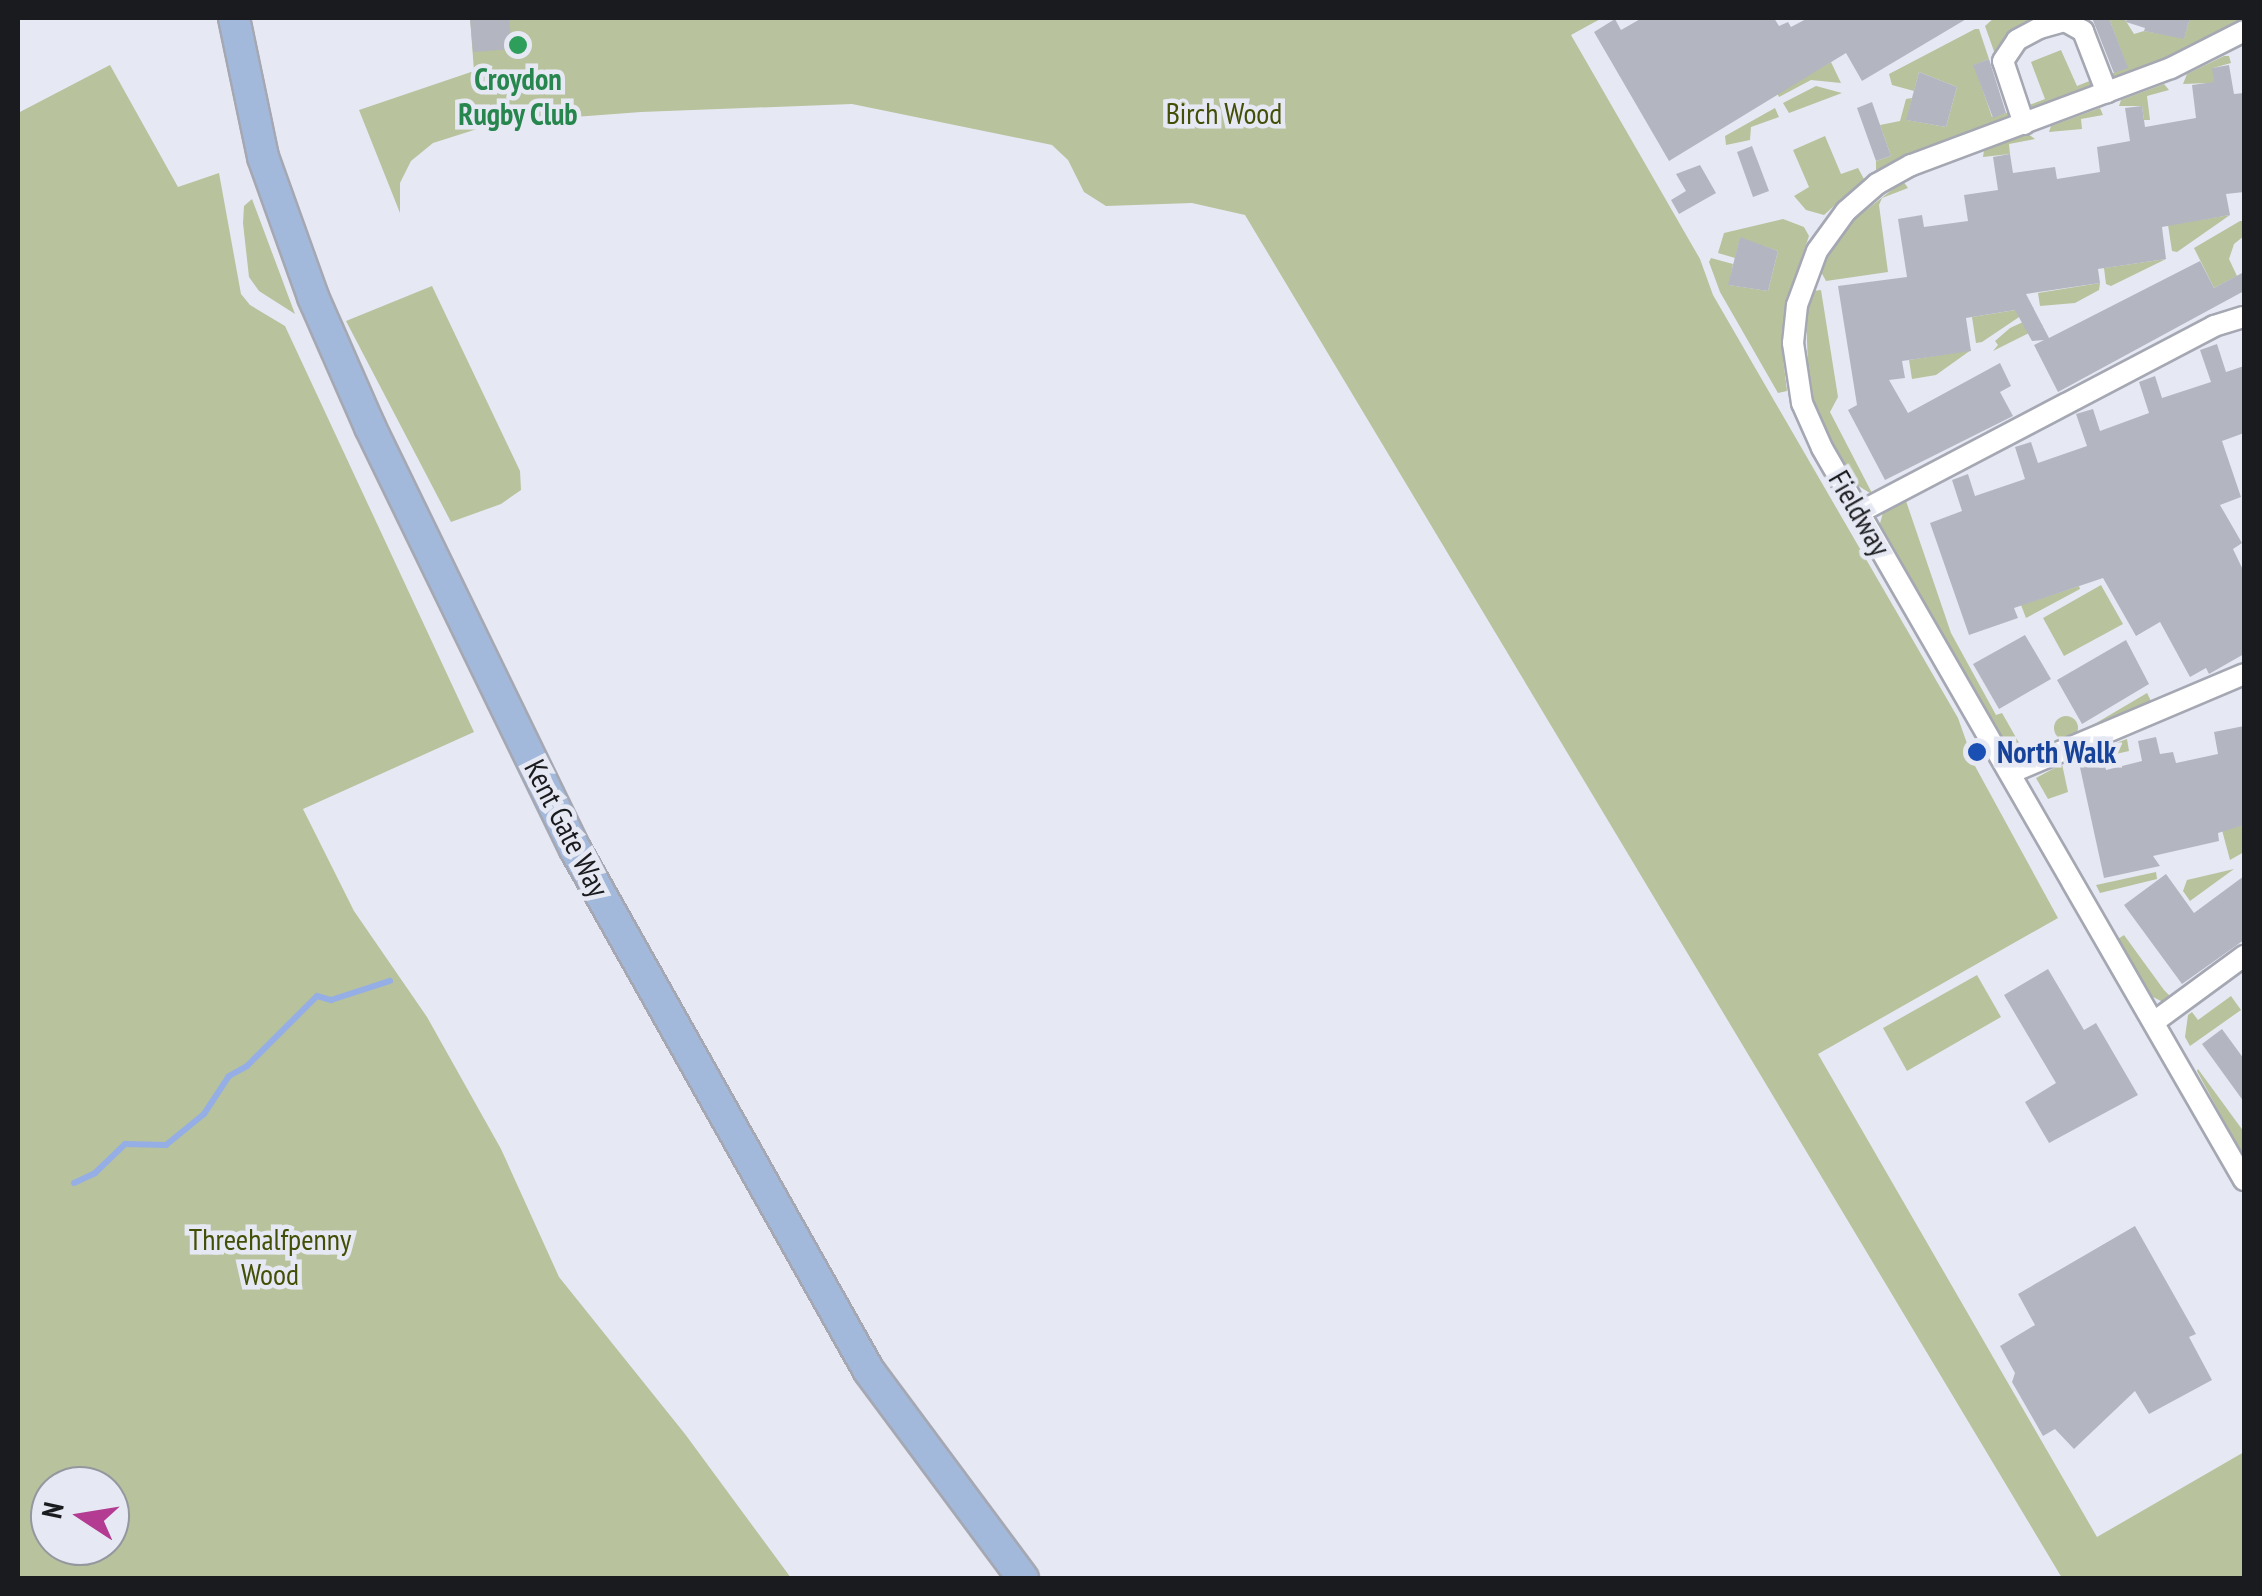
<!DOCTYPE html>
<html>
<head>
<meta charset="utf-8">
<style>
  body { margin:0 }
  #map { position:relative; width:2262px; height:1596px; overflow:hidden; background:#e6e9f4; font-family:"PT Sans Narrow",sans-serif }
  div>[style] { position:absolute }
  [style*='--x'] { left:calc(var(--x)*1px); top:calc(var(--y)*1px); width:calc(var(--w)*1px); rotate:calc(var(--a)*1deg) }
  .green>* { inset:0; background:#b8c29d }
  .round { border-radius:50% }
  .stream>* { height:6px; margin:-3px; padding:0 3px; transform-origin:3px; border-radius:3px; background:#95afe6 }
  .building>* { inset:0; background:#b3b6c0 }
  .roads { filter:drop-shadow(2px 0 #a5a8b2) drop-shadow(-2px 0 #a5a8b2) drop-shadow(0 2px #a5a8b2) drop-shadow(0 -2px #a5a8b2) }
  .minor>* { height:20px; margin:-10px; padding:0 10px; transform-origin:10px; border-radius:10px; background:#fff }
  .primary>* { height:30px; margin:-15px; padding:0 15px; transform-origin:15px; border-radius:15px; background:#a3b9dc }
  .dots>* { width:28px; height:28px; translate:-50% -50%; box-sizing:border-box; border:5px solid #e6e9f4; border-radius:50% }
  span { translate:-50% -50%; white-space:nowrap; text-align:center; line-height:1.15; -webkit-text-stroke:9px #e6e9f4; paint-order:stroke }
  .leisure-label { font-size:30px; color:#27864d; font-weight:700 }
  .park-label { font-size:30px; color:#434f06 }
  .street-label { font-size:30px; color:#1a1b1e }
  .transit-label { font-size:30px; color:#164399; font-weight:700 }
  .left { translate:0 -50%; text-align:left }
  .frame { position:absolute; inset:0; border:20px solid #1a1b1e; pointer-events:none }
  .north { position:absolute; left:30px; top:1466px; width:100px; height:100px; box-sizing:border-box; background:#e6e9f4; border:2px solid #94979e; border-radius:50%; rotate:282deg; font-size:28px; font-weight:700; line-height:40px; text-align:center; color:#1a1b1e }
  .north::after { content:''; display:block; margin:auto; width:35px; height:45px; background:#b33c92; clip-path:polygon(50% 0,100% 100%,50% 72%,0 100%) }
</style>
</head>
<body>
<div id="map">
  <div class="green">
    <i style="clip-path:polygon(470px 18px,1602px 18px,1571px 35px,1700px 259px,1713px 295px,1958px 718px,1975px 766px,2058px 918px,1818px 1054px,2097px 1537px,2244px 1452px,2244px 1578px,2062px 1578px,1245px 215px,1192px 203px,1106px 206px,1084px 192px,1068px 160px,1052px 145px,852px 104px,641px 112px,496px 123px,433px 143px,411px 161px,400px 183px,400px 213px,359px 110px,474px 71px)"></i>
    <i style="clip-path:polygon(1994px 18px,2044px 18px,1995px 54px,1985px 26px)"></i>
    <i style="clip-path:polygon(2109px 18px,2124px 18px,2134px 34px,2144px 31px,2184px 38px,2190px 18px,2244px 18px,2200px 43px,2115px 78px,2109px 75px,2127px 67px)"></i>
    <i style="clip-path:polygon(1975px 29px,1979px 29px,1989px 59px,1974px 65px,1992px 117px,2013px 111px,2012px 116px,1876px 170px,1876px 161px,1891px 156px,1880px 125px,1900px 121px,1906px 99px,1912px 98px,1907px 120px,1946px 127px,1957px 87px,1919px 72px,1914px 91px,1892px 85px,1889px 74px)"></i>
    <i style="clip-path:polygon(2061px 50px,2077px 86px,2092px 80px,2095px 84px,2030px 109px,2029px 105px,2045px 99px,2031px 62px)"></i>
    <i style="clip-path:polygon(2224px 56px,2229px 56px,2231px 63px,2213px 68px,2216px 92px,2208px 83px,2183px 84px,2187px 74px)"></i>
    <i style="clip-path:polygon(1831px 62px,1841px 83px,1811px 80px,1779px 97px,1777px 93px)"></i>
    <i style="clip-path:polygon(evenodd,110px 65px,178px 187px,219px 173px,241px 294px,250px 305px,285px 326px,474px 732px,303px 809px,354px 911px,427px 1017px,501px 1149px,559px 1277px,685px 1434px,791px 1578px,18px 1578px,18px 113px,110px 65px,50px 1486px,110px 1486px,110px 1546px,50px 1546px,50px 1486px)"></i>
    <i style="clip-path:polygon(2164px 84px,2169px 90px,2147px 96px,2150px 120px,2144px 120px,2142px 106px,2119px 106px,2121px 100px)"></i>
    <i style="clip-path:polygon(1816px 86px,1842px 93px,1789px 113px,1783px 103px)"></i>
    <i style="clip-path:polygon(1775px 108px,1779px 117px,1751px 127px,1750px 140px,1726px 145px,1725px 136px)"></i>
    <i style="clip-path:polygon(2100px 108px,2103px 115px,2081px 119px,2082px 129px,2049px 132px,2051px 126px)"></i>
    <i style="clip-path:polygon(2028px 134px,2035px 139px,2009px 144px,2010px 154px,1983px 157px,1984px 150px)"></i>
    <i style="clip-path:polygon(1825px 136px,1841px 174px,1858px 168px,1864px 179px,1824px 215px,1806px 210px,1794px 196px,1809px 187px,1793px 150px)"></i>
    <i style="clip-path:polygon(1903px 181px,1908px 188px,1882px 198px,1879px 205px,1888px 272px,1826px 281px,1820px 270px,1850px 223px)"></i>
    <i style="clip-path:polygon(252px 199px,295px 314px,259px 291px,249px 277px,243px 223px,244px 206px)"></i>
    <i style="clip-path:polygon(2230px 215px,2177px 252px,2172px 251px,2168px 225px)"></i>
    <i style="clip-path:polygon(1783px 219px,1804px 227px,1809px 236px,1785px 308px,1782px 349px,1787px 391px,1778px 393px,1720px 292px,1709px 262px,1711px 258px,1733px 264px,1729px 285px,1768px 291px,1778px 251px,1740px 238px,1735px 258px,1718px 253px,1724px 233px)"></i>
    <i style="clip-path:polygon(2240px 221px,2244px 221px,2244px 236px,2234px 244px,2229px 259px,2237px 276px,2214px 288px,2194px 248px)"></i>
    <i style="clip-path:polygon(2166px 259px,2111px 286px,2106px 284px,2104px 268px)"></i>
    <i style="clip-path:polygon(2100px 283px,2099px 290px,2075px 303px,2040px 306px,2038px 293px)"></i>
    <i style="clip-path:polygon(432px 286px,520px 471px,521px 490px,501px 504px,451px 522px,346px 321px)"></i>
    <i style="clip-path:polygon(1821px 290px,1838px 397px,1830px 412px,1873px 495px,1857px 485px,1825px 428px,1809px 388px,1806px 318px,1813px 291px)"></i>
    <i style="clip-path:polygon(2034px 307px,1982px 342px,1976px 343px,1972px 317px)"></i>
    <i style="clip-path:polygon(2034px 317px,2043px 326px,1993px 351px,1998px 345px,1995px 341px,2010px 328px)"></i>
    <i style="clip-path:polygon(1971px 350px,1936px 375px,1912px 379px,1909px 360px)"></i>
    <i style="clip-path:polygon(1905px 498px,1951px 633px,1996px 715px,2002px 713px,2022px 748px,2042px 738px,2046px 746px,2021px 755px,2007px 747px,1879px 527px,1884px 509px)"></i>
    <i style="clip-path:polygon(2101px 585px,2123px 624px,2064px 656px,2043px 618px)"></i>
    <i style="clip-path:polygon(2079px 586px,2080px 589px,2026px 618px,2021px 605px)"></i>
    <i style="clip-path:polygon(2147px 693px,2152px 703px,2086px 729px)"></i>
    <i class="round" style="left:2054px;top:716px;width:24px;height:24px"></i>
    <i style="clip-path:polygon(2127px 739px,2129px 751px,2067px 765px,2067px 761px)"></i>
    <i style="clip-path:polygon(2062px 764px,2068px 792px,2048px 799px,2036px 778px)"></i>
    <i style="clip-path:polygon(2244px 825px,2244px 852px,2230px 860px,2222px 830px)"></i>
    <i style="clip-path:polygon(2234px 869px,2190px 901px,2183px 891px,2187px 880px)"></i>
    <i style="clip-path:polygon(2156px 872px,2157px 879px,2100px 893px,2096px 885px)"></i>
    <i style="clip-path:polygon(2124px 935px,2164px 990px,2172px 998px,2165px 1003px,2151px 996px,2118px 939px)"></i>
    <i style="clip-path:polygon(1977px 975px,2001px 1017px,1907px 1071px,1883px 1028px)"></i>
    <i style="clip-path:polygon(2231px 996px,2241px 1010px,2190px 1046px,2185px 1037px,2188px 1015px,2192px 1012px,2198px 1020px)"></i>
    <i style="clip-path:polygon(2198px 1069px,2244px 1132px,2244px 1158px,2197px 1071px)"></i>
  </div>
  <div class="stream">
    <i style="--x:74;--y:1183;--w:23;--a:-25"></i>
    <i style="--x:95;--y:1173;--w:42;--a:-44"></i>
    <i style="--x:125;--y:1144;--w:41;--a:1.4"></i>
    <i style="--x:166;--y:1145;--w:49;--a:-39.2"></i>
    <i style="--x:204;--y:1114;--w:45;--a:-56.7"></i>
    <i style="--x:229;--y:1076;--w:21;--a:-29"></i>
    <i style="--x:247;--y:1066;--w:99;--a:-45"></i>
    <i style="--x:317;--y:996;--w:15;--a:16"></i>
    <i style="--x:331;--y:1000;--w:62;--a:-17.9"></i>
  </div>
  <div class="building">
    <i style="clip-path:polygon(470px 18px,509px 18px,512px 49px,473px 52px)"></i>
    <i style="clip-path:polygon(1642px 18px,1774px 18px,1779px 26px,1788px 22px,1791px 27px,1808px 18px,1968px 18px,1862px 81px,1846px 53px,1669px 161px,1594px 32px,1615px 19px,1621px 30px)"></i>
    <i style="clip-path:polygon(2092px 18px,2109px 18px,2128px 68px,2114px 73px)"></i>
    <i style="clip-path:polygon(2127px 18px,2190px 18px,2184px 39px,2144px 31px,2145px 28px,2126px 22px)"></i>
    <i style="clip-path:polygon(1989px 59px,2006px 113px,1993px 118px,1973px 65px)"></i>
    <i style="clip-path:polygon(2229px 65px,2234px 94px,2244px 93px,2244px 192px,2226px 194px,2230px 215px,2162px 227px,2166px 259px,2098px 269px,2100px 283px,2026px 294px,2049px 338px,2200px 261px,2214px 288px,2244px 272px,2244px 291px,2058px 392px,2034px 345px,2044px 340px,2032px 341px,2015px 310px,1966px 318px,1971px 351px,1902px 361px,1905px 378px,1889px 380px,1908px 413px,2000px 363px,2011px 386px,2000px 392px,2013px 416px,1885px 480px,1848px 410px,1857px 405px,1838px 286px,1907px 277px,1898px 219px,1922px 215px,1924px 227px,1968px 221px,1964px 195px,1998px 190px,1993px 157px,2010px 154px,2013px 173px,2055px 167px,2057px 179px,2100px 172px,2097px 147px,2130px 141px,2125px 108px,2142px 106px,2145px 127px,2196px 118px,2192px 85px,2214px 82px,2212px 68px)"></i>
    <i style="clip-path:polygon(1919px 72px,1957px 87px,1946px 127px,1906px 120px)"></i>
    <i style="clip-path:polygon(1872px 102px,1891px 156px,1876px 161px,1857px 108px)"></i>
    <i style="clip-path:polygon(1752px 146px,1769px 191px,1753px 197px,1737px 152px)"></i>
    <i style="clip-path:polygon(1700px 165px,1716px 193px,1679px 214px,1671px 200px,1686px 191px,1676px 174px)"></i>
    <i style="clip-path:polygon(1740px 237px,1778px 251px,1768px 291px,1728px 285px)"></i>
    <i style="clip-path:polygon(2217px 344px,2226px 372px,2244px 366px,2244px 433px,2222px 441px,2241px 497px,2220px 505px,2242px 543px,2233px 549px,2244px 572px,2244px 654px,2209px 674px,2206px 668px,2190px 677px,2160px 622px,2136px 636px,2103px 578px,2014px 608px,2018px 618px,1969px 635px,1930px 523px,1962px 511px,1952px 480px,1968px 474px,1975px 496px,2025px 479px,2015px 447px,2031px 442px,2038px 463px,2087px 446px,2076px 414px,2093px 409px,2100px 431px,2149px 413px,2139px 382px,2155px 376px,2162px 398px,2211px 382px,2200px 350px)"></i>
    <i style="clip-path:polygon(2025px 635px,2051px 679px,1999px 709px,1973px 664px)"></i>
    <i style="clip-path:polygon(2126px 640px,2149px 684px,2082px 724px,2057px 680px)"></i>
    <i style="clip-path:polygon(2244px 726px,2244px 825px,2218px 833px,2219px 841px,2153px 856px,2160px 866px,2104px 878px,2079px 763px,2103px 757px,2106px 770px,2142px 761px,2138px 741px,2156px 737px,2160px 754px,2173px 752px,2176px 763px,2218px 754px,2214px 732px)"></i>
    <i style="clip-path:polygon(2166px 874px,2194px 913px,2244px 876px,2244px 940px,2182px 984px,2124px 905px)"></i>
    <i style="clip-path:polygon(2048px 969px,2084px 1030px,2096px 1023px,2138px 1095px,2049px 1143px,2025px 1102px,2056px 1083px,2004px 995px)"></i>
    <i style="clip-path:polygon(2222px 1029px,2244px 1059px,2244px 1102px,2202px 1044px)"></i>
    <i style="clip-path:polygon(2135px 1226px,2196px 1334px,2189px 1337px,2212px 1380px,2149px 1414px,2135px 1391px,2074px 1449px,2055px 1429px,2043px 1436px,2012px 1382px,2015px 1373px,2000px 1346px,2035px 1325px,2018px 1294px)"></i>
  </div>
  <div class="roads">
    <div class="minor">
      <i style="--x:2244;--y:31;--w:82;--a:153.1"></i>
      <i style="--x:2171;--y:68;--w:278;--a:159.5"></i>
      <i style="--x:1911;--y:165;--w:39;--a:151"></i>
      <i style="--x:1877;--y:184;--w:41;--a:138.9"></i>
      <i style="--x:1846;--y:211;--w:49;--a:125.9"></i>
      <i style="--x:1817;--y:251;--w:58;--a:110.3"></i>
      <i style="--x:1797;--y:305;--w:38;--a:96"></i>
      <i style="--x:1793;--y:343;--w:61;--a:81.5"></i>
      <i style="--x:1802;--y:403;--w:49;--a:66"></i>
      <i style="--x:1822;--y:448;--w:845;--a:60.04"></i>
      <i style="--x:2024;--y:124;--w:66;--a:-108.4"></i>
      <i style="--x:2003;--y:61;--w:25;--a:-56"></i>
      <i style="--x:2017;--y:40;--w:26;--a:-28"></i>
      <i style="--x:2040;--y:28;--w:26;--a:-16"></i>
      <i style="--x:2065;--y:21;--w:21;--a:29"></i>
      <i style="--x:2083;--y:31;--w:66;--a:68.8"></i>
      <i style="--x:1860;--y:512;--w:400;--a:-27.7"></i>
      <i style="--x:2214;--y:326;--w:31;--a:-17"></i>
      <i style="--x:2010;--y:773;--w:254;--a:-22.9"></i>
      <i style="--x:2154;--y:1022;--w:112;--a:-36.3"></i>
    </div>
    <div class="primary">
      <i style="--x:234;--y:18;--w:142;--a:78.2"></i>
      <i style="--x:263;--y:157;--w:149;--a:70.3"></i>
      <i style="--x:313;--y:297;--w:142;--a:66.3"></i>
      <i style="--x:370;--y:427;--w:469;--a:64.1"></i>
      <i style="--x:575;--y:849;--w:599;--a:60.61"></i>
      <i style="--x:869;--y:1371;--w:258;--a:53.4"></i>
    </div>
  </div>
  <div class="dots">
    <i style="left:518px;top:45px;background:#2e9e5b"></i>
    <i style="left:1977px;top:752px;background:#1a4fb4"></i>
  </div>
  <div class="leisure-label">
    <span style="left:518px;top:96px">Croydon<br>Rugby Club</span>
  </div>
  <div class="park-label">
    <span style="left:1224px;top:113px">Birch Wood</span>
    <span style="left:270px;top:1256px">Threehalfpenny<br>Wood</span>
  </div>
  <div class="street-label">
    <span style="left:1860px;top:513px;rotate:60deg">Fieldway</span>
    <span style="left:567px;top:828px;rotate:63deg">Kent Gate Way</span>
  </div>
  <div class="transit-label">
    <span class="left" style="left:1997px;top:752px">North Walk</span>
  </div>
  <div class="frame"></div>
  <div class="north">N</div>
</div>
</body>
</html>
